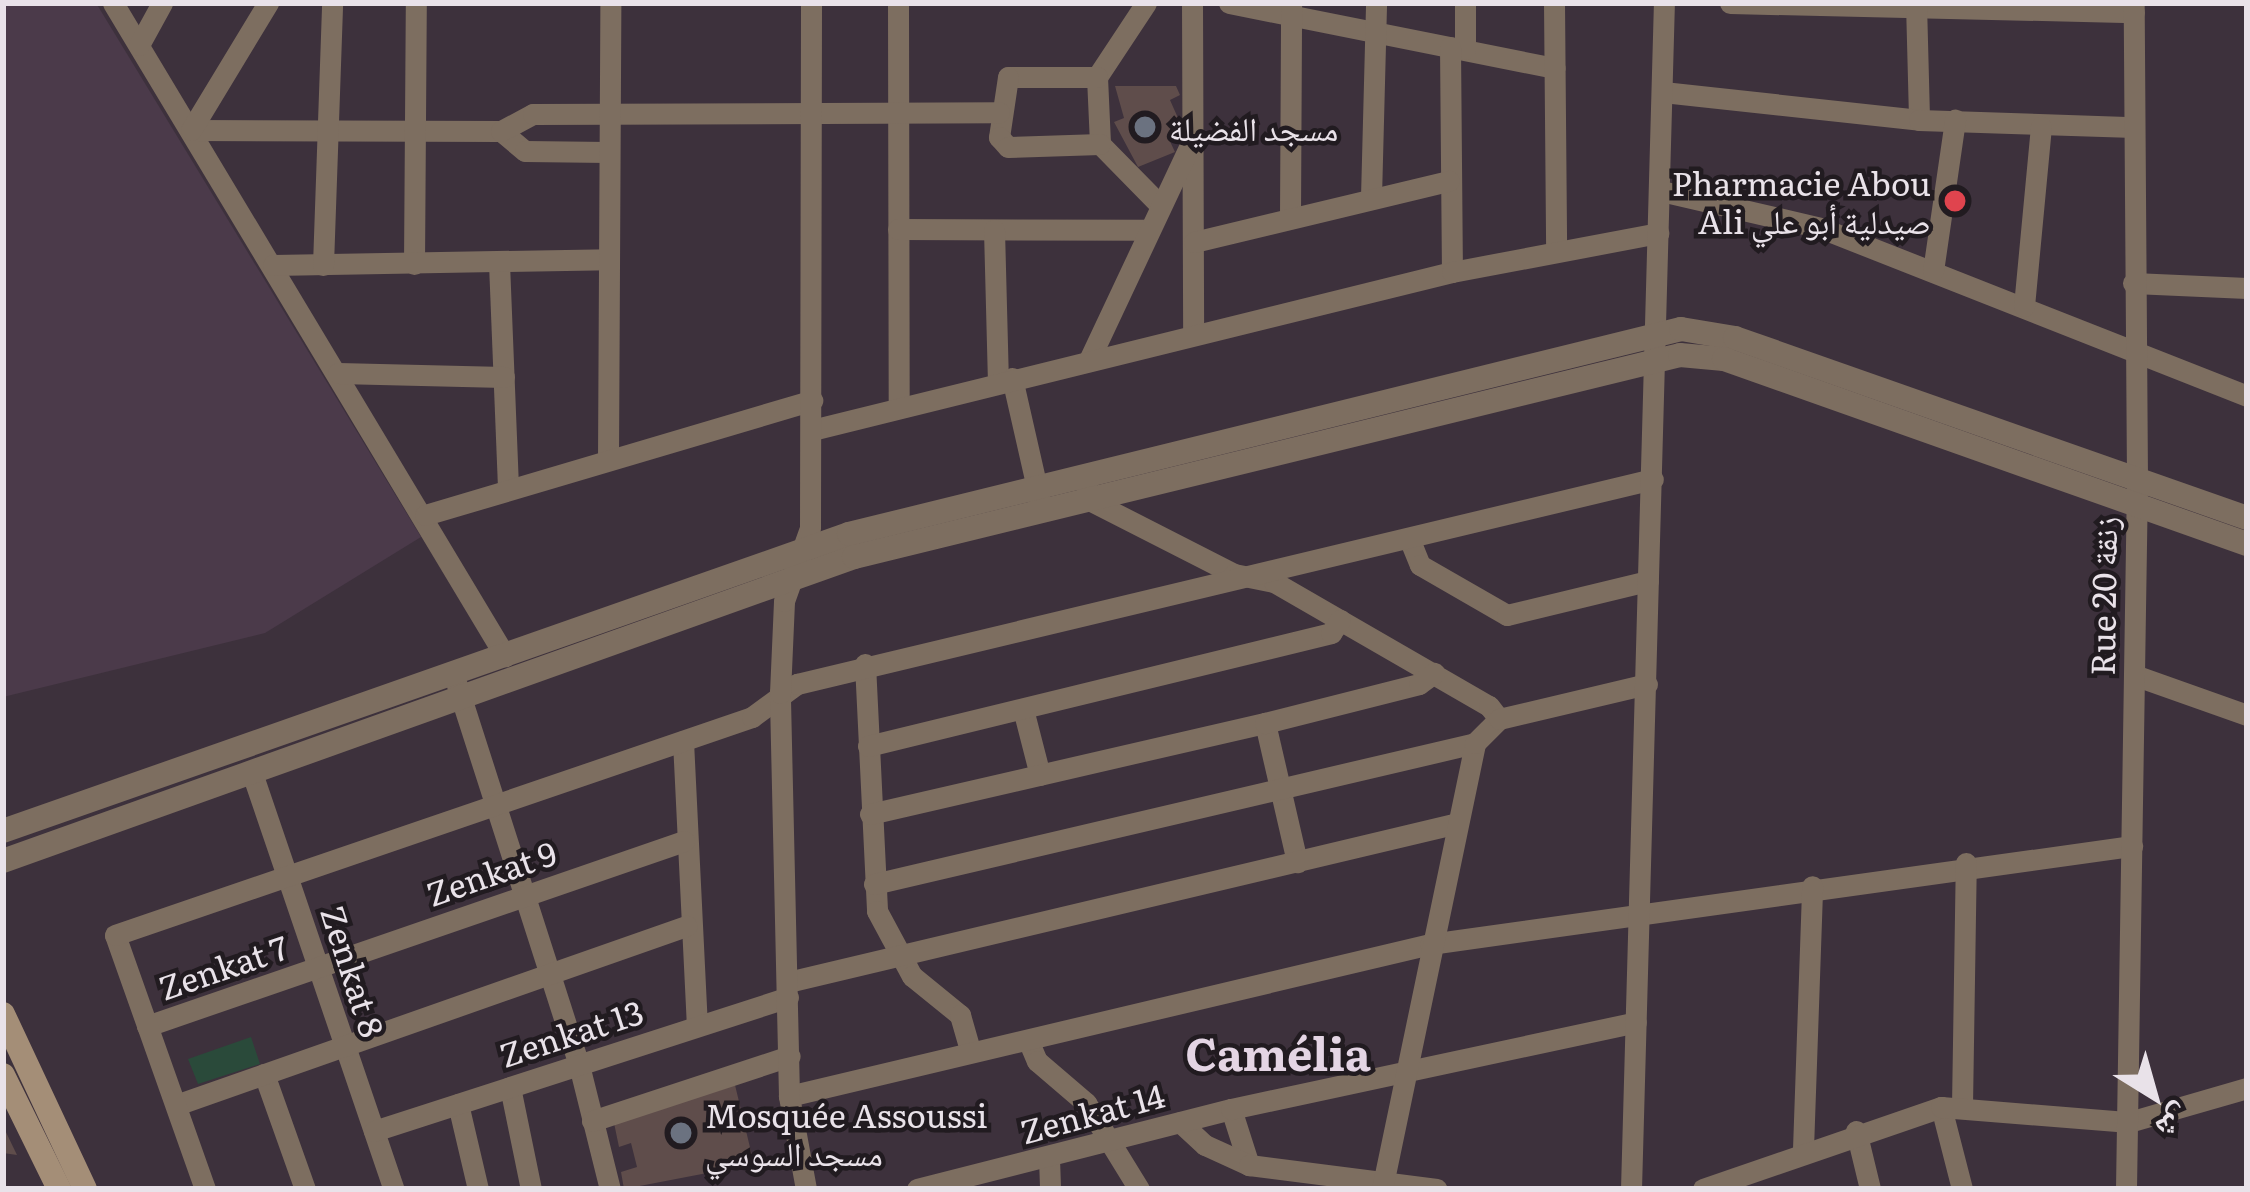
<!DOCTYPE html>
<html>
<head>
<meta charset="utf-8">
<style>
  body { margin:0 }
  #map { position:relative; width:2250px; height:1192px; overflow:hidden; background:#3d313c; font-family:Literata,"Noto Naskh Arabic",serif }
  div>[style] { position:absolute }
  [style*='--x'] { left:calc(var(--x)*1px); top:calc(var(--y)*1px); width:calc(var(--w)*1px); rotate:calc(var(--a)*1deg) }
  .built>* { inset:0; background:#4b3a4a }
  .green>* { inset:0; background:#2a4a3a }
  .building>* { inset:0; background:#5f4d4b }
  .minor>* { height:21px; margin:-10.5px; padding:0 10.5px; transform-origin:10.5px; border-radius:10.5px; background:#7d6e60 }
  .tertiary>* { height:24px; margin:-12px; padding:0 12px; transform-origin:12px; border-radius:12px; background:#7d6e60 }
  .secondary>* { height:24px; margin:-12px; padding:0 12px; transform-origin:12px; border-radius:12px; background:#a48e77 }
  .dots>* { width:33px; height:33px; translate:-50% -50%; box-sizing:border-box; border:6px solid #211b20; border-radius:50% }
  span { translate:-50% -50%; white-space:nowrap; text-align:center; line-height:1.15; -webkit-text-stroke:9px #211b20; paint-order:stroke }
  .poi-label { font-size:33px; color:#e9e2e9 }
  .left { translate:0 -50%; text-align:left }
  .right { translate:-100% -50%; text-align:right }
  .street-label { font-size:33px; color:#e9e2e9 }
  .district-label { font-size:45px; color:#e4d5e4; font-weight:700 }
  .frame { position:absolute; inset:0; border:6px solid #e9e2e9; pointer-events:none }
  .north { position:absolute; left:2094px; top:1036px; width:120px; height:120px; -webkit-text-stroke:9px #211b20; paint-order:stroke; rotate:143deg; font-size:33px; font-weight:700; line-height:48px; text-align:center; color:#e9e2e9 }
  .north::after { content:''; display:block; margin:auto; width:42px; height:54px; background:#e9e2e9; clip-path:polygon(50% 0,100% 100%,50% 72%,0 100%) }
</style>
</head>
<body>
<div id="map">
  <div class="built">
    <i style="clip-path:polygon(3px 3px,96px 3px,421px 537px,265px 633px,3px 697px)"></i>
  </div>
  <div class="green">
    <i style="clip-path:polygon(251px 1037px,260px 1064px,198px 1084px,188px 1059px)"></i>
  </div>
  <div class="building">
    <i style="clip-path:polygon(1115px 86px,1176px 86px,1180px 95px,1170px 100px,1178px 118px,1167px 135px,1175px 152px,1138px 167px,1114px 122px,1124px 118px)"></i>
    <i style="clip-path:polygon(735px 1085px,754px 1164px,624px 1189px,621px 1172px,637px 1167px,631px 1143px,619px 1147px,614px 1123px)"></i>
    <i style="clip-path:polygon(3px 1126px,17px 1155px,3px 1153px)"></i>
  </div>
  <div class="minor">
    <i style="--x:113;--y:3;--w:762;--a:59.02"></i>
    <i style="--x:898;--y:3;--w:404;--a:89.9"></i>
    <i style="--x:1146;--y:3;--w:89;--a:123.5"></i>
    <i style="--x:1097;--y:77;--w:67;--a:87.4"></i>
    <i style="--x:1100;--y:144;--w:86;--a:45.5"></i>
    <i style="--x:1192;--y:3;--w:332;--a:89.8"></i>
    <i style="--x:1229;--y:3;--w:332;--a:11.3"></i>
    <i style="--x:1465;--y:3;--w:46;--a:90"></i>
    <i style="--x:1554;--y:3;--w:247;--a:89.5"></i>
    <i style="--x:1730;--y:3;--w:404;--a:1.3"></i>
    <i style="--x:1916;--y:3;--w:117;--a:88.5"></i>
    <i style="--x:139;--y:45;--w:48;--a:-61.3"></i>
    <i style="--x:1450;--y:47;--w:225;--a:89.5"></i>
    <i style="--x:1097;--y:77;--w:89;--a:180"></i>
    <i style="--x:1008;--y:77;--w:61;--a:98.5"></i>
    <i style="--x:999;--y:137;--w:13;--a:48"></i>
    <i style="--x:1008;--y:147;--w:92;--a:-1.9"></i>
    <i style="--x:1663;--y:92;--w:258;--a:6.2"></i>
    <i style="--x:1919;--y:120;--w:215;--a:1.9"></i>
    <i style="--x:191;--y:130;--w:310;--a:0.2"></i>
    <i style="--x:501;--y:131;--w:31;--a:40"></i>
    <i style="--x:525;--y:151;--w:83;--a:0.7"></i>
    <i style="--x:191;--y:130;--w:149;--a:-58.8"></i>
    <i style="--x:501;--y:131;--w:36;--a:-28"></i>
    <i style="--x:533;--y:114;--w:466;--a:-0.2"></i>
    <i style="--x:1661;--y:191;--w:164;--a:13"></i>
    <i style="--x:1821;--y:228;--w:458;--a:21.5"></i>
    <i style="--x:1371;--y:197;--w:194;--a:-88.5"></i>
    <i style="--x:1290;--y:217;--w:213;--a:-89.7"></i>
    <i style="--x:898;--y:229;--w:249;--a:0.2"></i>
    <i style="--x:994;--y:230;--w:152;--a:88.5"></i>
    <i style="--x:1194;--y:242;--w:262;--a:-13.5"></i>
    <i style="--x:499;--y:263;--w:225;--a:87.7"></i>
    <i style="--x:414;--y:264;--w:261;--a:-89.6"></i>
    <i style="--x:273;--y:265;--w:336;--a:-1"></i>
    <i style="--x:323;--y:265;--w:262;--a:-88"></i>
    <i style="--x:1933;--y:271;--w:153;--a:-81.7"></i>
    <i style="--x:2133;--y:283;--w:114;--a:2.5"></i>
    <i style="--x:2024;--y:306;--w:180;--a:-84.6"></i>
    <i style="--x:1089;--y:360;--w:240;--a:-64.8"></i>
    <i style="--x:338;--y:373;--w:166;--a:1.4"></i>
    <i style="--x:1012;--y:378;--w:126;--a:77.2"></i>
    <i style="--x:812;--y:430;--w:659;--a:-13.87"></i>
    <i style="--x:1452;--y:272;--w:210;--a:-10.7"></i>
    <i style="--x:608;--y:459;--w:456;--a:-89.7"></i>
    <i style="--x:1087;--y:489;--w:11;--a:80"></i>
    <i style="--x:1089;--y:500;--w:163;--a:27"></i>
    <i style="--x:1234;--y:574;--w:41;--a:11.3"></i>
    <i style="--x:1274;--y:582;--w:248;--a:30"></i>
    <i style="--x:1489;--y:706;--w:16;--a:52"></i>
    <i style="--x:425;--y:515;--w:404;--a:-16.5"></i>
    <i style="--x:1409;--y:538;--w:29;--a:68"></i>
    <i style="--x:1420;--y:565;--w:100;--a:29.9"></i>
    <i style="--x:1507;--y:615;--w:145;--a:-13.6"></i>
    <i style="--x:865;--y:664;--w:247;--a:87.2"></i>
    <i style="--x:877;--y:911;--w:74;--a:61.7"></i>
    <i style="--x:912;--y:976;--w:62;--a:39.1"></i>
    <i style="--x:960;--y:1015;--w:37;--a:74"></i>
    <i style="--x:2134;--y:675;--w:120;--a:19.5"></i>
    <i style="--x:457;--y:685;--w:399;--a:72.2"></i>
    <i style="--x:579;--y:1065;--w:128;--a:76"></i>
    <i style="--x:1023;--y:709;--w:68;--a:75.6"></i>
    <i style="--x:1265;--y:723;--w:143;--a:77"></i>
    <i style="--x:683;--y:741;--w:285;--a:87.2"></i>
    <i style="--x:868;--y:746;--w:477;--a:-13.7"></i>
    <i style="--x:1331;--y:633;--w:16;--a:-55"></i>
    <i style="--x:252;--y:773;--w:440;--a:71.2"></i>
    <i style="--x:870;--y:814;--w:405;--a:-13"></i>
    <i style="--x:1265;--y:723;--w:159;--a:-14.2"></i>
    <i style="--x:1419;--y:684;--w:19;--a:-36"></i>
    <i style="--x:874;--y:884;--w:617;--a:-13.2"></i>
    <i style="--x:788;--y:982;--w:684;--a:-13.35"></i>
    <i style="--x:147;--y:1026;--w:568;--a:-19.01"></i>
    <i style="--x:1028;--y:1040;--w:23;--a:67"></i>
    <i style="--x:1037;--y:1061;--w:65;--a:40.6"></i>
    <i style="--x:1086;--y:1103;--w:101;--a:58.4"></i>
    <i style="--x:264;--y:1074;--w:122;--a:70.4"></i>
    <i style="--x:510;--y:1087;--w:104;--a:78.4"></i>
    <i style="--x:789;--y:1096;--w:659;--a:-13.34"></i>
    <i style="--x:1430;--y:944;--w:709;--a:-7.95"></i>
    <i style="--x:458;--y:1104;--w:87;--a:76.8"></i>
    <i style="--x:176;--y:1105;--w:541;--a:-19.34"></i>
    <i style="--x:1962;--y:1106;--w:243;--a:-89.1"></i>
    <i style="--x:1941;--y:1107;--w:85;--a:75.6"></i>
    <i style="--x:1231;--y:1109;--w:59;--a:72.2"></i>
    <i style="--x:592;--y:1121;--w:208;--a:-18.2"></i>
    <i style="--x:1180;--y:1122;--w:34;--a:43"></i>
    <i style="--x:1205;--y:1145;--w:48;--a:24.4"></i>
    <i style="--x:1249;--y:1165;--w:189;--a:7.3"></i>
    <i style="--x:374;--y:1131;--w:435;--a:-17.9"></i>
    <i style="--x:1856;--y:1131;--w:60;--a:76.4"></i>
    <i style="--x:1803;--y:1149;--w:263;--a:-88"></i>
    <i style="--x:1049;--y:1158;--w:31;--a:88"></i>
    <i style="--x:205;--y:1189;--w:269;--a:-109.5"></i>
    <i style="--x:115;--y:935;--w:673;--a:-18.89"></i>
    <i style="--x:752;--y:717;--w:56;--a:-36.3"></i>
    <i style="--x:797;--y:684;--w:880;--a:-13.47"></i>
    <i style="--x:806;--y:1189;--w:95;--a:-100.4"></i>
    <i style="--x:789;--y:1096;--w:403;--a:-91.3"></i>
    <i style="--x:780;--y:693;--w:92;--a:-87.5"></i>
    <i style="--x:784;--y:601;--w:77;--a:-70.4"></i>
    <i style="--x:810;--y:528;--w:525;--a:-89.89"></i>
    <i style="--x:917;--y:1189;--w:324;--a:-14.3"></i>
    <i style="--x:1231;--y:1109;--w:414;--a:-12.1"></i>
    <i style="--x:1382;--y:1189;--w:456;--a:-78.2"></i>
    <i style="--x:1475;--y:743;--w:34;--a:-45"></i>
    <i style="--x:1499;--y:719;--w:152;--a:-13.3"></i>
    <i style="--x:1631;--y:1189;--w:1186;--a:-88.41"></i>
    <i style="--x:1703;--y:1189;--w:252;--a:-19"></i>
    <i style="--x:1941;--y:1107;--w:189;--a:4.6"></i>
    <i style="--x:2129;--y:1122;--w:123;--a:-16.1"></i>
    <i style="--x:2126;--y:1189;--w:709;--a:-89.11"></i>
    <i style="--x:2137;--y:480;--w:477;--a:-90.4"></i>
  </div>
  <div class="tertiary">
    <i style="--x:3;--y:831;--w:897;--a:-19.34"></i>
    <i style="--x:849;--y:534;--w:857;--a:-13.84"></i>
    <i style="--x:1681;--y:329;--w:55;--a:9.5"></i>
    <i style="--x:1735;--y:338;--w:543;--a:19.37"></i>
    <i style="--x:3;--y:861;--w:904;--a:-19.66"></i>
    <i style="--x:854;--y:557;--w:850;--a:-13.74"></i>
    <i style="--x:1680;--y:355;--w:44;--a:5.2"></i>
    <i style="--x:1724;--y:359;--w:555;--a:19.48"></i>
  </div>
  <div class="secondary">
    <i style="--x:3;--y:1014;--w:193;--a:64.9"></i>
    <i style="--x:3;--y:1075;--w:127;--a:63.8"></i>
  </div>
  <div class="dots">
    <i style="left:1145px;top:127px;background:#6b7280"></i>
    <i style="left:1955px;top:201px;background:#e0444e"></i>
    <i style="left:681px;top:1133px;background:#6b7280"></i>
  </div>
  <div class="poi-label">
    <span class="left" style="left:1169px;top:127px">مسجد الفضيلة</span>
    <span class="right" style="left:1931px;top:201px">Pharmacie Abou<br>Ali صيدلية أبو علي</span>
    <span class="left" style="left:705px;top:1133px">Mosquée Assoussi<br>مسجد السوسي</span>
  </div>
  <div class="street-label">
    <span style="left:2102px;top:596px;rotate:-89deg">Rue 20 زنقة</span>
    <span style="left:491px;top:872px;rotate:-19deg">Zenkat 9</span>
    <span style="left:223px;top:966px;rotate:-19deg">Zenkat 7</span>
    <span style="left:354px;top:971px;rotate:72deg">Zenkat 8</span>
    <span style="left:571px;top:1032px;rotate:-18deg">Zenkat 13</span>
    <span style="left:1092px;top:1112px;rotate:-15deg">Zenkat 14</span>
  </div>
  <div class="district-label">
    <span style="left:1278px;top:1052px">Camélia</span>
  </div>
  <div class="frame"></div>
  <div class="north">ش</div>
</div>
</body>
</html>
